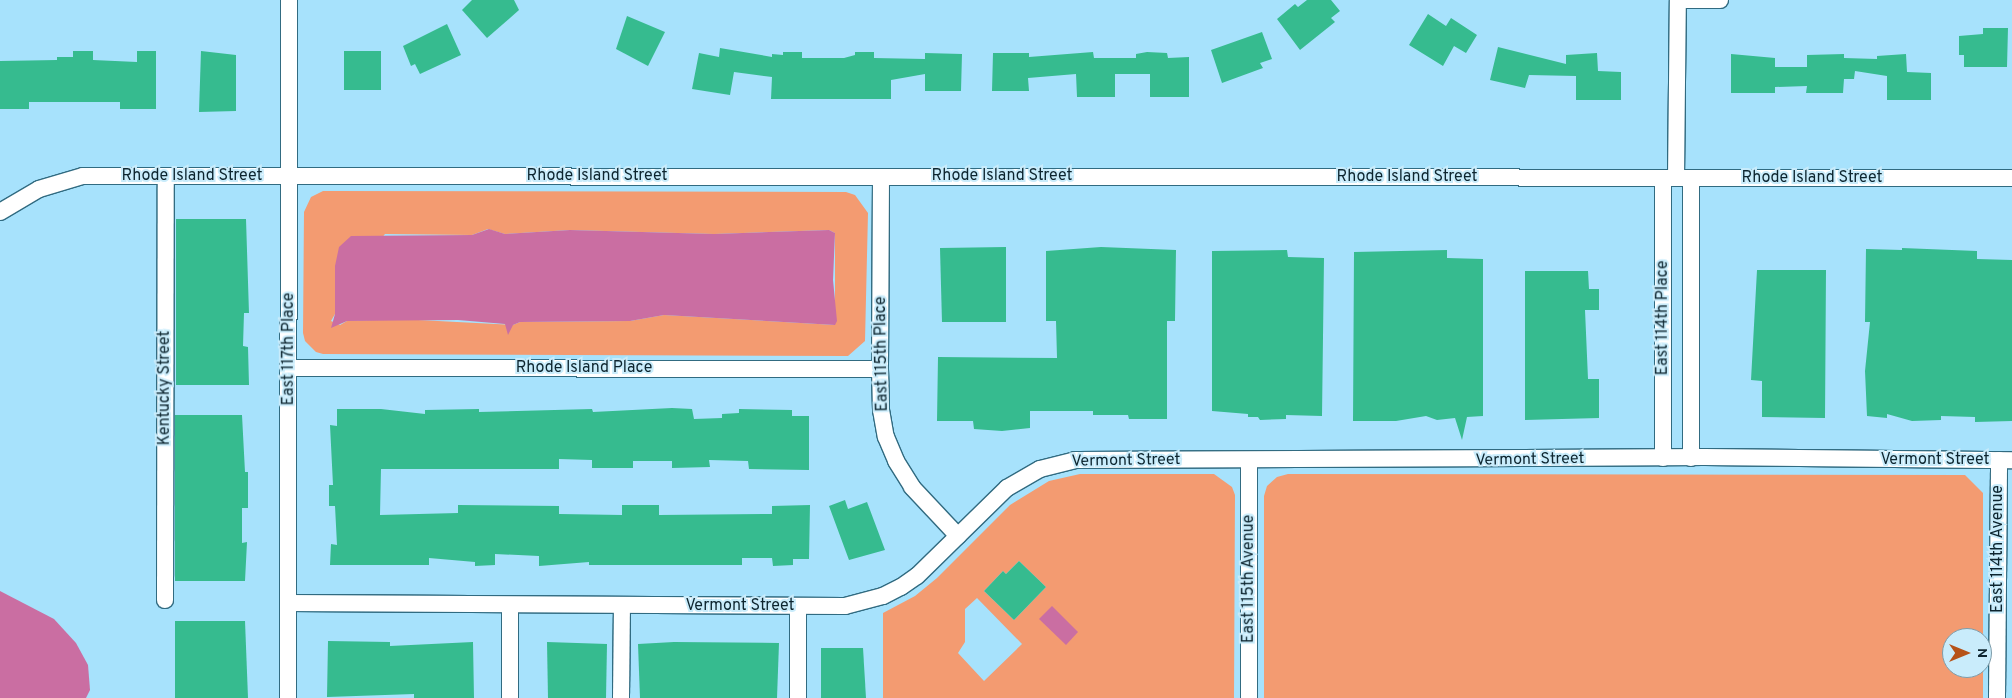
<!DOCTYPE html>
<html>
<head>
<meta charset="utf-8">
<style>
  body { margin:0 }
  #map { position:relative; width:2012px; height:698px; overflow:hidden; background:#a7e2fc; font-family:Overpass,sans-serif }
  div>[style] { position:absolute }
  [style*='--x'] { left:calc(var(--x)*1px); top:calc(var(--y)*1px); width:calc(var(--w)*1px); rotate:calc(var(--a)*1deg) }
  .green>* { inset:0; background:#f39b71 }
  .water>* { inset:0; background:#ca6ea2 }
  .building>* { inset:0; background:#36bb8f }
  .roads { filter:drop-shadow(1px 0 #316b81) drop-shadow(-1px 0 #316b81) drop-shadow(0 1px #316b81) drop-shadow(0 -1px #316b81) }
  .street>* { height:16px; margin:-8px; padding:0 8px; transform-origin:8px; border-radius:8px; background:#fff }
  span { translate:-50% -50%; white-space:nowrap; text-align:center; line-height:1.15; -webkit-text-stroke:4px #c9ecfb; paint-order:stroke }
  .street-label { font-size:16px; color:#0d252f }
  .north { position:absolute; left:1942px; top:628px; width:50px; height:50px; box-sizing:border-box; background:#c9ecfb; border:1px solid #7e9ca9; border-radius:50%; rotate:90deg; font-size:14px; font-weight:700; line-height:20px; text-align:center; color:#0d252f }
  .north::after { content:''; display:block; margin:auto; width:18px; height:22px; background:#b65319; clip-path:polygon(50% 0,100% 100%,50% 72%,0 100%) }
</style>
</head>
<body>
<div id="map">
  <div class="green">
    <i style="clip-path:polygon(evenodd,323px 191px,846px 192px,855px 195px,868px 213px,865px 341px,848px 356px,323px 354px,316px 352px,305px 341px,303px 333px,304px 212px,311px 197px,323px 191px,488px 229px,505px 234px,570px 230px,714px 234px,829px 230px,835px 233px,835px 325px,664px 315px,630px 321px,520px 322px,513px 325px,399px 319px,347px 321px,340px 325px,331px 321px,335px 314px,335px 293px,385px 234px,472px 235px,488px 229px)"></i>
    <i style="clip-path:polygon(evenodd,1080px 474px,1214px 474px,1232px 487px,1235px 495px,1234px 698px,883px 698px,883px 613px,915px 596px,937px 578px,1010px 505px,1049px 481px,1080px 474px,1019px 561px,1046px 587px,1014px 620px,984px 591px,1003px 571px,1006px 574px,1019px 561px,1080px 474px,977px 598px,1022px 644px,984px 681px,958px 653px,965px 642px,965px 609px,977px 598px)"></i>
    <i style="clip-path:polygon(evenodd,1288px 474px,1965px 475px,1983px 493px,1983px 698px,1264px 698px,1264px 496px,1267px 486px,1277px 477px,1288px 474px,1952px 638px,1982px 638px,1982px 668px,1952px 668px,1952px 638px)"></i>
  </div>
  <div class="water">
    <i style="clip-path:polygon(489px 229px,505px 234px,570px 230px,714px 234px,829px 230px,835px 233px,833px 280px,837px 321px,835px 325px,664px 315px,630px 321px,520px 322px,513px 325px,508px 335px,505px 324px,458px 320px,347px 321px,331px 328px,335px 314px,335px 266px,339px 247px,351px 236px,472px 235px)"></i>
    <i style="clip-path:polygon(0 591px,54px 619px,76px 643px,88px 665px,90px 690px,86px 698px,0 698px)"></i>
    <i style="clip-path:polygon(1052px 606px,1078px 632px,1066px 645px,1039px 619px)"></i>
  </div>
  <div class="building">
    <i style="clip-path:polygon(472px 0,514px 0,519px 10px,487px 38px,462px 10px)"></i>
    <i style="clip-path:polygon(1307px 0,1331px 0,1340px 11px,1331px 18px,1335px 22px,1300px 50px,1277px 19px,1295px 4px,1298px 7px)"></i>
    <i style="clip-path:polygon(1428px 14px,1446px 26px,1451px 18px,1477px 35px,1466px 53px,1454px 46px,1443px 66px,1409px 45px)"></i>
    <i style="clip-path:polygon(627px 16px,665px 32px,648px 66px,616px 49px)"></i>
    <i style="clip-path:polygon(447px 24px,461px 55px,420px 74px,415px 64px,411px 66px,403px 46px)"></i>
    <i style="clip-path:polygon(1983px 28px,2008px 28px,2007px 67px,1964px 67px,1964px 55px,1959px 55px,1959px 36px,1983px 34px)"></i>
    <i style="clip-path:polygon(1262px 32px,1272px 59px,1260px 63px,1263px 68px,1222px 83px,1211px 50px)"></i>
    <i style="clip-path:polygon(1498px 47px,1566px 64px,1566px 55px,1597px 53px,1598px 71px,1621px 72px,1621px 100px,1576px 100px,1576px 76px,1529px 75px,1525px 88px,1490px 80px)"></i>
    <i style="clip-path:polygon(720px 48px,772px 57px,772px 54px,783px 55px,783px 52px,802px 52px,802px 58px,844px 58px,855px 55px,855px 52px,874px 52px,874px 58px,925px 59px,925px 53px,962px 54px,961px 91px,925px 91px,925px 74px,891px 80px,891px 99px,771px 99px,772px 77px,734px 72px,730px 95px,692px 89px,699px 53px,719px 57px)"></i>
    <i style="clip-path:polygon(73px 51px,93px 51px,93px 60px,137px 62px,137px 51px,156px 51px,156px 109px,120px 109px,120px 102px,29px 102px,29px 109px,0 109px,0 61px,57px 60px,57px 57px,73px 57px)"></i>
    <i style="clip-path:polygon(201px 51px,236px 55px,236px 111px,199px 112px)"></i>
    <i style="clip-path:polygon(344px 51px,381px 51px,381px 90px,344px 90px)"></i>
    <i style="clip-path:polygon(1093px 52px,1094px 58px,1136px 58px,1136px 54px,1147px 52px,1167px 53px,1168px 58px,1189px 57px,1189px 97px,1150px 97px,1150px 74px,1115px 74px,1115px 97px,1077px 97px,1076px 74px,1028px 78px,1029px 91px,992px 91px,993px 53px,1029px 53px,1029px 57px)"></i>
    <i style="clip-path:polygon(1731px 54px,1775px 58px,1775px 67px,1807px 67px,1807px 55px,1844px 54px,1844px 58px,1877px 59px,1877px 56px,1906px 54px,1907px 72px,1931px 73px,1931px 100px,1887px 100px,1887px 76px,1855px 71px,1854px 79px,1844px 79px,1843px 93px,1806px 93px,1807px 86px,1775px 87px,1775px 93px,1731px 93px)"></i>
    <i style="clip-path:polygon(176px 219px,246px 219px,249px 313px,244px 313px,243px 346px,248px 347px,249px 385px,176px 385px)"></i>
    <i style="clip-path:polygon(1006px 247px,1006px 322px,942px 322px,940px 248px)"></i>
    <i style="clip-path:polygon(1101px 247px,1176px 250px,1175px 321px,1167px 321px,1167px 419px,1129px 419px,1128px 415px,1093px 415px,1093px 411px,1030px 411px,1030px 428px,1002px 431px,974px 429px,973px 421px,937px 421px,938px 357px,1057px 358px,1056px 321px,1046px 321px,1046px 251px)"></i>
    <i style="clip-path:polygon(1902px 248px,1977px 251px,1977px 259px,2012px 260px,2012px 421px,1975px 422px,1975px 417px,1941px 416px,1941px 420px,1912px 421px,1887px 414px,1887px 418px,1867px 416px,1865px 371px,1870px 322px,1865px 322px,1866px 249px,1902px 250px)"></i>
    <i style="clip-path:polygon(1287px 250px,1288px 257px,1324px 258px,1322px 416px,1286px 415px,1286px 419px,1260px 420px,1258px 417px,1248px 417px,1248px 414px,1212px 411px,1212px 251px)"></i>
    <i style="clip-path:polygon(1447px 250px,1447px 258px,1483px 259px,1483px 416px,1467px 417px,1462px 440px,1455px 418px,1437px 420px,1426px 416px,1396px 421px,1353px 421px,1354px 252px)"></i>
    <i style="clip-path:polygon(1757px 270px,1826px 270px,1825px 418px,1762px 417px,1762px 381px,1751px 380px)"></i>
    <i style="clip-path:polygon(1525px 271px,1588px 271px,1589px 289px,1599px 289px,1599px 310px,1585px 310px,1588px 379px,1599px 379px,1599px 418px,1525px 420px)"></i>
    <i style="clip-path:polygon(672px 408px,692px 409px,694px 419px,722px 418px,722px 414px,739px 413px,739px 409px,792px 410px,792px 416px,809px 416px,809px 470px,749px 469px,748px 461px,709px 460px,710px 467px,672px 468px,672px 461px,633px 461px,633px 468px,592px 468px,592px 460px,559px 459px,559px 469px,381px 469px,380px 515px,458px 513px,458px 505px,559px 506px,559px 514px,622px 515px,622px 505px,659px 505px,659px 515px,772px 514px,772px 506px,810px 505px,809px 559px,793px 559px,793px 565px,773px 566px,772px 558px,742px 558px,742px 565px,589px 565px,589px 562px,539px 566px,539px 556px,495px 554px,495px 565px,475px 566px,475px 562px,429px 558px,429px 565px,330px 565px,331px 544px,337px 545px,335px 506px,329px 506px,329px 485px,333px 485px,330px 425px,337px 426px,337px 409px,381px 409px,425px 414px,425px 410px,479px 409px,479px 412px,592px 409px,593px 412px)"></i>
    <i style="clip-path:polygon(175px 415px,242px 415px,245px 472px,248px 472px,248px 508px,242px 508px,242px 543px,247px 542px,245px 581px,175px 581px)"></i>
    <i style="clip-path:polygon(845px 500px,848px 509px,867px 502px,885px 550px,849px 560px,829px 506px)"></i>
    <i style="clip-path:polygon(1019px 561px,1046px 587px,1014px 620px,984px 591px,1003px 571px,1006px 574px)"></i>
    <i style="clip-path:polygon(175px 621px,245px 621px,248px 698px,175px 698px)"></i>
    <i style="clip-path:polygon(328px 641px,390px 642px,390px 646px,473px 642px,474px 698px,414px 698px,414px 694px,327px 697px)"></i>
    <i style="clip-path:polygon(547px 642px,607px 644px,606px 698px,548px 698px)"></i>
    <i style="clip-path:polygon(674px 642px,779px 643px,777px 698px,640px 698px,638px 644px)"></i>
    <i style="clip-path:polygon(821px 648px,863px 648px,866px 698px,821px 698px)"></i>
  </div>
  <div class="roads">
    <div class="street">
      <i style="--x:1686;--y:0;--w:34;--a:0"></i>
      <i style="--x:881;--y:177;--w:192;--a:90.3"></i>
      <i style="--x:880;--y:369;--w:41;--a:88.6"></i>
      <i style="--x:881;--y:410;--w:27;--a:80"></i>
      <i style="--x:886;--y:437;--w:26;--a:67"></i>
      <i style="--x:896;--y:461;--w:31;--a:58"></i>
      <i style="--x:912;--y:487;--w:67;--a:46.8"></i>
      <i style="--x:1663;--y:178;--w:280;--a:90"></i>
      <i style="--x:1676;--y:178;--w:178;--a:-89.4"></i>
      <i style="--x:0;--y:212;--w:45;--a:-30.5"></i>
      <i style="--x:39;--y:189;--w:46;--a:-16.5"></i>
      <i style="--x:83;--y:176;--w:1929;--a:0.06"></i>
      <i style="--x:289;--y:368;--w:591;--a:0.1"></i>
      <i style="--x:1691;--y:458;--w:280;--a:-90"></i>
      <i style="--x:165;--y:600;--w:424;--a:-89.9"></i>
      <i style="--x:288;--y:603;--w:557;--a:0.31"></i>
      <i style="--x:845;--y:606;--w:39;--a:-15"></i>
      <i style="--x:883;--y:596;--w:20;--a:-27"></i>
      <i style="--x:901;--y:587;--w:19;--a:-35"></i>
      <i style="--x:917;--y:576;--w:126;--a:-44.4"></i>
      <i style="--x:1007;--y:488;--w:38;--a:-30"></i>
      <i style="--x:1040;--y:469;--w:36;--a:-14"></i>
      <i style="--x:1075;--y:460;--w:630;--a:-0.27"></i>
      <i style="--x:1705;--y:457;--w:307;--a:0.6"></i>
      <i style="--x:288;--y:698;--w:698;--a:-89.92"></i>
      <i style="--x:510;--y:698;--w:92;--a:-90"></i>
      <i style="--x:621;--y:698;--w:92;--a:-89.4"></i>
      <i style="--x:798;--y:698;--w:92;--a:-90"></i>
      <i style="--x:1249;--y:698;--w:238;--a:-90"></i>
      <i style="--x:1997;--y:698;--w:238;--a:-89.5"></i>
    </div>
  </div>
  <div class="street-label">
    <span style="left:192px;top:176px">Rhode Island Street</span>
    <span style="left:597px;top:176px">Rhode Island Street</span>
    <span style="left:1002px;top:176px">Rhode Island Street</span>
    <span style="left:1407px;top:177px">Rhode Island Street</span>
    <span style="left:1812px;top:178px">Rhode Island Street</span>
    <span style="left:1663px;top:318px;rotate:-90deg">East 114th Place</span>
    <span style="left:289px;top:349px;rotate:-90deg">East 117th Place</span>
    <span style="left:882px;top:354px;rotate:-91deg">East 115th Place</span>
    <span style="left:584px;top:368px">Rhode Island Place</span>
    <span style="left:165px;top:388px;rotate:-90deg">Kentucky Street</span>
    <span style="left:1530px;top:460px;rotate:-1deg">Vermont Street</span>
    <span style="left:1935px;top:460px">Vermont Street</span>
    <span style="left:1126px;top:461px;rotate:-1deg">Vermont Street</span>
    <span style="left:1998px;top:549px;rotate:-90deg">East 114th Avenue</span>
    <span style="left:1249px;top:579px;rotate:-90deg">East 115th Avenue</span>
    <span style="left:740px;top:606px">Vermont Street</span>
  </div>
  <div class="north">N</div>
</div>
</body>
</html>
